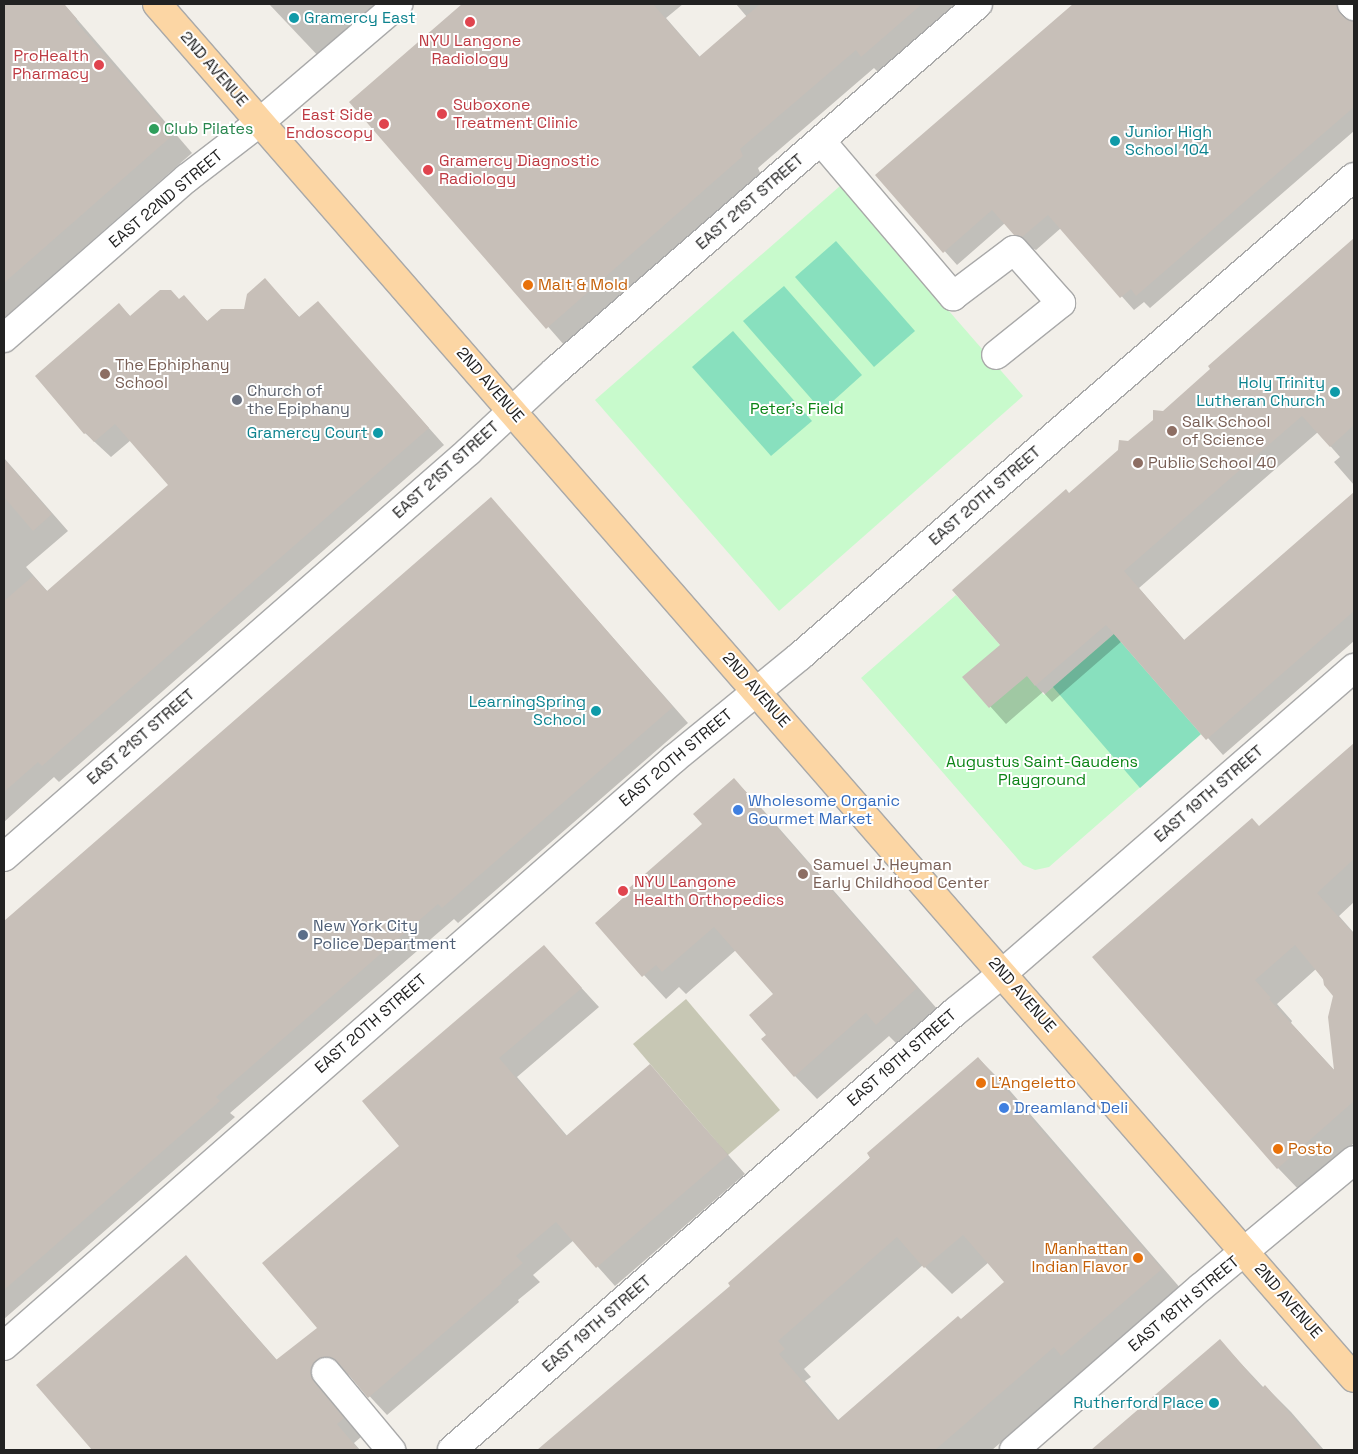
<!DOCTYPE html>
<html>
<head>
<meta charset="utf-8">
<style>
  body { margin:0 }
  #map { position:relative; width:1358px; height:1454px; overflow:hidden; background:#f2efe9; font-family:"Space Grotesk",sans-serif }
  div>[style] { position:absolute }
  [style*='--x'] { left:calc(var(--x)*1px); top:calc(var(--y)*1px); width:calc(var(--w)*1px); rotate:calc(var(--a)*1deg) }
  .construction>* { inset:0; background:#c7c7b4 }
  .park>* { inset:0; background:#c8facc }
  .pitch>* { inset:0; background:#88e0be }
  .shadow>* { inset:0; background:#0003 }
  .building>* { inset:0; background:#c7bfb8 }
  .roads { filter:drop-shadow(1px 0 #a9a9a9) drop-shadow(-1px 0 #a9a9a9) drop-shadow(0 1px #a9a9a9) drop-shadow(0 -1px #a9a9a9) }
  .minor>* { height:28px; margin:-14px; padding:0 14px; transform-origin:14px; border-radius:14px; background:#fff }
  .major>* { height:28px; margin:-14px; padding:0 14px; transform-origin:14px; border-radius:14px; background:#fcd6a4 }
  .dots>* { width:14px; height:14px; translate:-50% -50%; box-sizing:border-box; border:2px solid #fff; border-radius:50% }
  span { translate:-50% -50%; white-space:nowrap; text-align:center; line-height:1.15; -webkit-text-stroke:4px #fff; paint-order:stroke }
  .culture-label { font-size:16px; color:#0d838f }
  .left { translate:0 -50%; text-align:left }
  .right { translate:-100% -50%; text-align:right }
  .health-label { font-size:16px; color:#be3a42 }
  .street-label { font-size:16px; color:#222 }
  .leisure-label { font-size:16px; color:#27864d }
  .food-label { font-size:16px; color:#c56008 }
  .education-label { font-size:16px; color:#785e54 }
  .worship-label { font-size:16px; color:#5b616d }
  .park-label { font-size:16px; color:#0c8416 }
  .shop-label { font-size:16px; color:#366cbe }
  .service-label { font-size:16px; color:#4e5e75 }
  .frame { position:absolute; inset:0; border:5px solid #222; pointer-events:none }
</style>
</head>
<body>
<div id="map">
  <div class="construction">
    <i style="clip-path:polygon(686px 999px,780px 1110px,728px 1155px,633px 1044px)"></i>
  </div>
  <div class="park">
    <i style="clip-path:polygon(840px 186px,1023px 396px,779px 611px,595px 400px)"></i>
    <i style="clip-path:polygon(956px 595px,1044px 695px,1114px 634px,1201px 734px,1049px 867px,1035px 870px,1023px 865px,861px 678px)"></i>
  </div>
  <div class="pitch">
    <i style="clip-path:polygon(836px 241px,915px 331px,874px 367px,795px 277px)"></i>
    <i style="clip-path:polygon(784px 286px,862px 375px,822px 411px,743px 321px)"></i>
    <i style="clip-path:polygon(733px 331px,812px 421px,771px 456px,692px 367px)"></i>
    <i style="clip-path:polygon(1114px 634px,1201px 734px,1140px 788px,1053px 687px)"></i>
  </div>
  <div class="shadow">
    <i style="clip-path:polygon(4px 4px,64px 4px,192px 153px,4px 318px)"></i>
    <i style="clip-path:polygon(269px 4px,387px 4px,322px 60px)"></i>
    <i style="clip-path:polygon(464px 4px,683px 4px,666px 18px,700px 57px,747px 17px,736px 4px,962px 4px,880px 74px,874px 68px,758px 168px,761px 175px,565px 346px,351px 102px)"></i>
    <i style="clip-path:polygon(1075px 4px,1354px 4px,1349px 14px,1350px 22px,1354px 22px,1354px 131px,1150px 308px,1144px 302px,1134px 310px,1061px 228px,1036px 250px,1029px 247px,1005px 223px,957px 265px,877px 175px)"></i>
    <i style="clip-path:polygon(1354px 239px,1354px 485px,1334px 462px,1340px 457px,1318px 432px,1139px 588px,1185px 641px,1354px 494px,1354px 641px,1223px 755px,1122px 641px,1052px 702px,1043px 692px,1006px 724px,964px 677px,1001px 645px,1070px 494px,1212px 369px,1209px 366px)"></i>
    <i style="clip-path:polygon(265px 280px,300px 318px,318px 303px,444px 445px,59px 782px,54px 777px,4px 822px,4px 458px,68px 531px,26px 567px,48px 592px,170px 485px,131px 440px,111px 457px,85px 433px,119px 305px,131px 317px,180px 300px,184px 297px,208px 322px,245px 310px)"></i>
    <i style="clip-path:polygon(491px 499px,688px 723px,458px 923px,454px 919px,230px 1113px,235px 1117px,4px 1319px,4px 923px)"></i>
    <i style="clip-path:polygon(evenodd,1354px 744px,1354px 902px,1339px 916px,1354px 933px,1354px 1143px,1300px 1191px,1278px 1168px,1094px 958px,1260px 827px,1354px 744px,1316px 969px,1335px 996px,1336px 1072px,1291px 1023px,1292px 1021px,1277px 1004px,1316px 969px)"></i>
    <i style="clip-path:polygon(734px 780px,756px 802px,939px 1011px,899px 1046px,889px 1036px,817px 1099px,795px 1076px,775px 994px,736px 950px,686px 994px,679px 987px,666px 999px,596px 923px,704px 824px)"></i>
    <i style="clip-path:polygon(544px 947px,599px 1007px,517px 1077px,568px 1137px,650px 1066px,745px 1174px,615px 1286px,574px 1240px,533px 1275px,540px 1282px,518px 1300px,519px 1302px,387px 1415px,350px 1375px,343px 1374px,329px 1394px,361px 1437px,354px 1443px,360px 1450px,94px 1450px,38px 1385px,186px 1257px,277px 1360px,319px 1329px,401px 1146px)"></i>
    <i style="clip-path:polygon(evenodd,978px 1058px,1005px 1085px,1188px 1297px,1081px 1374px,992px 1450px,540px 1450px,731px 1286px,978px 1058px,989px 1262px,1006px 1282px,839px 1421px,805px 1381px,811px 1377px,804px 1369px,923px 1265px,952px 1294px,989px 1262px)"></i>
    <i style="clip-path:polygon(1220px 1341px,1264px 1388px,1265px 1386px,1291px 1412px,1324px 1450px,1093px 1450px)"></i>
  </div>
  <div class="building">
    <i style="clip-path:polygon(4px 4px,64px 4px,77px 19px,75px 21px,174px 134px,4px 283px)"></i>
    <i style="clip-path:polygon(462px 4px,653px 4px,699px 57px,760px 4px,922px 4px,861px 57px,856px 50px,740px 149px,743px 156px,546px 329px,349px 102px)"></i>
    <i style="clip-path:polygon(1073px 4px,1337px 4px,1343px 17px,1354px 21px,1354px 107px,1136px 296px,1131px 289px,1120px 298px,1048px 215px,1022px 237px,1014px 235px,992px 210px,943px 253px,875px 175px)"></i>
    <i style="clip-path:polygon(1354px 238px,1354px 425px,1330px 447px,1302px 416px,1124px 571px,1184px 640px,1354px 492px,1354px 611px,1206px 740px,1106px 625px,1035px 686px,1027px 676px,989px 708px,962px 677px,1000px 645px,952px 590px,1066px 489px,1069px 493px,1118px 450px,1119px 440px,1128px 441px,1153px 420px,1153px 410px,1163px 411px,1210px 369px,1208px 366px)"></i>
    <i style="clip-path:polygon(265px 278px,299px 317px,318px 301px,429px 428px,42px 766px,38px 762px,4px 792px,4px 601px,33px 576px,47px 591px,168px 485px,115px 424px,94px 442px,86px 433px,84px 434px,35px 376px,119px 303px,130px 316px,160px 290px,171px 290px,179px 299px,184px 295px,207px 321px,221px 309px,244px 309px,247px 294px)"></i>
    <i style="clip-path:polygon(4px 459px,52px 514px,33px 531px,4px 497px)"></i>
    <i style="clip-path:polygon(491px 497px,673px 707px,442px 908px,438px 904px,216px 1097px,220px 1101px,4px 1290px,4px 921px)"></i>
    <i style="clip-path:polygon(evenodd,1354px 743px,1354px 859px,1317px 893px,1354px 934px,1354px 1090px,1352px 1090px,1354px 1093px,1354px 1101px,1277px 1169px,1092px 957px,1252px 818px,1259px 826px,1354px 743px,1295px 945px,1323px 979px,1324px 985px,1333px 996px,1328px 1017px,1334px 1070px,1269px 999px,1271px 998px,1255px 980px,1295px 945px)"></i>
    <i style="clip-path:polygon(734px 778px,917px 988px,876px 1025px,866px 1013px,794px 1077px,761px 1039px,766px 1035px,749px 1015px,773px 994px,714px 927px,662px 972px,656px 965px,642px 977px,595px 923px,631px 891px,629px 888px,702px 824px,693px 814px)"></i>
    <i style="clip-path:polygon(544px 945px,582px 988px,499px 1058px,566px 1136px,650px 1064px,728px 1155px,596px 1268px,556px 1222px,516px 1256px,523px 1263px,501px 1281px,502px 1283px,368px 1398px,338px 1362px,331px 1357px,323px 1357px,316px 1360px,311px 1367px,311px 1375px,314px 1382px,344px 1418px,337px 1424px,359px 1450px,92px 1450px,36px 1385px,186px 1255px,276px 1360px,317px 1328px,262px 1263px,399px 1146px,362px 1101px)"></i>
    <i style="clip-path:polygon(evenodd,978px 1057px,1162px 1269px,1061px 1356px,1054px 1347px,935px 1450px,537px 1450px,730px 1286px,728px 1283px,870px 1158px,867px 1153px,978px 1057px,963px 1235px,1004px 1282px,961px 1319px,958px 1316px,837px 1421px,779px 1354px,785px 1349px,778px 1341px,897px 1237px,924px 1268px,963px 1235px)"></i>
    <i style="clip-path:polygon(1220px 1339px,1262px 1388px,1265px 1385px,1322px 1450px,1091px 1450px)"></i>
  </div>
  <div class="roads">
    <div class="minor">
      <i style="--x:1352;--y:4;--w:3;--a:45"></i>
      <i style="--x:821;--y:141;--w:204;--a:49.6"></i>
      <i style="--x:953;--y:296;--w:76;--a:-37"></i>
      <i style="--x:1014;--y:250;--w:71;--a:48.4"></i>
      <i style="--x:1061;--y:303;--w:83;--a:141.3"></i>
      <i style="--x:4;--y:338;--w:243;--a:-41.2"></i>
      <i style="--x:187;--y:178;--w:92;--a:-37.5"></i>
      <i style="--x:260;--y:122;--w:182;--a:-40.5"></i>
      <i style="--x:4;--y:857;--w:617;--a:-41.12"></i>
      <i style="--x:469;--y:451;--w:117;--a:-42.9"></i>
      <i style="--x:555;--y:371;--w:560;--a:-40.95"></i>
      <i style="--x:4;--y:1346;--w:892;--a:-41.23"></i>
      <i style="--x:675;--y:758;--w:161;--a:-39.2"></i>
      <i style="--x:800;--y:656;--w:732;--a:-40.85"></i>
      <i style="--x:326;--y:1372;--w:102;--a:50.2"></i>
      <i style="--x:452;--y:1450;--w:668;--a:-41.06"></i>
      <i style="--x:956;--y:1011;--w:60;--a:-39"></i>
      <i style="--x:1003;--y:973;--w:465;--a:-41"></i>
      <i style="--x:1014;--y:1450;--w:247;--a:-41.1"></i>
      <i style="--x:1200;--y:1288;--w:200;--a:-39.7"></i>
    </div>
    <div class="major">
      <i style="--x:157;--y:4;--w:1822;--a:48.94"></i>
    </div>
  </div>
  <div class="dots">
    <i style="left:294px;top:18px;background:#0f9aa8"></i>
    <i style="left:470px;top:22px;background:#e0444e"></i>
    <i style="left:99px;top:65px;background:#e0444e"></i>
    <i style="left:442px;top:114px;background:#e0444e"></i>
    <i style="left:384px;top:124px;background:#e0444e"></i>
    <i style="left:154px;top:129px;background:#2e9e5b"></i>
    <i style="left:1115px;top:141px;background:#0f9aa8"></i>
    <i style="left:428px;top:170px;background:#e0444e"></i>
    <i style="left:528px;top:285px;background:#e8710a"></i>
    <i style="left:105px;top:374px;background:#8d6e63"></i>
    <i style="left:1335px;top:392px;background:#0f9aa8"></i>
    <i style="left:237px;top:400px;background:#6b7280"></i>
    <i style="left:1172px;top:431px;background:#8d6e63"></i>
    <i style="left:378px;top:433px;background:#0f9aa8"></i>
    <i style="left:1138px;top:463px;background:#8d6e63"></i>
    <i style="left:596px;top:711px;background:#0f9aa8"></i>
    <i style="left:738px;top:810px;background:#3f7fe0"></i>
    <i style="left:803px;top:874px;background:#8d6e63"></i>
    <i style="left:623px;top:891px;background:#e0444e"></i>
    <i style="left:303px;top:935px;background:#5c6f8a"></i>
    <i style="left:981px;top:1083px;background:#e8710a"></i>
    <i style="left:1004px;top:1108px;background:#3f7fe0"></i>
    <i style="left:1278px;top:1149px;background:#e8710a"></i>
    <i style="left:1138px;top:1258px;background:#e8710a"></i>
    <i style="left:1214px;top:1403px;background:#0f9aa8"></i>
  </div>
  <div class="culture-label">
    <span class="left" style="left:304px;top:18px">Gramercy East</span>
    <span class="left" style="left:1125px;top:141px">Junior High<br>School 104</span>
    <span class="right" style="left:1325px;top:392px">Holy Trinity<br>Lutheran Church</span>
    <span class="right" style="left:368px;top:433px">Gramercy Court</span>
    <span class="right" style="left:586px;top:711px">LearningSpring<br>School</span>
    <span class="right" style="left:1204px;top:1403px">Rutherford Place</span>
  </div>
  <div class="health-label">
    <span style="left:470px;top:50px">NYU Langone<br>Radiology</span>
    <span class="right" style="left:89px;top:65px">ProHealth<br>Pharmacy</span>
    <span class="left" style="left:453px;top:114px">Suboxone<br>Treatment Clinic</span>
    <span class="right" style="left:373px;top:124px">East Side<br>Endoscopy</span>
    <span class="left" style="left:439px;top:170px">Gramercy Diagnostic<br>Radiology</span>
    <span class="left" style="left:634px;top:891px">NYU Langone<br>Health Orthopedics</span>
  </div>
  <div class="street-label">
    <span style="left:214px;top:69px;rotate:49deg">2ND AVENUE</span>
    <span style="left:166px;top:199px;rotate:-40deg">EAST 22ND STREET</span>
    <span style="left:750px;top:202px;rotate:-41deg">EAST 21ST STREET</span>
    <span style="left:490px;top:385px;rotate:49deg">2ND AVENUE</span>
    <span style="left:446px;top:470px;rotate:-42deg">EAST 21ST STREET</span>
    <span style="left:985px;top:496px;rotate:-41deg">EAST 20TH STREET</span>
    <span style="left:756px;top:690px;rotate:49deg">2ND AVENUE</span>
    <span style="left:141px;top:737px;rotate:-41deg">EAST 21ST STREET</span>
    <span style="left:676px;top:758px;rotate:-40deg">EAST 20TH STREET</span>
    <span style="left:1209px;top:794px;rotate:-41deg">EAST 19TH STREET</span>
    <span style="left:1022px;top:995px;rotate:49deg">2ND AVENUE</span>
    <span style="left:371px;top:1024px;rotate:-41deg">EAST 20TH STREET</span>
    <span style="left:902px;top:1058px;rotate:-41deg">EAST 19TH STREET</span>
    <span style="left:1288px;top:1301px;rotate:49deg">2ND AVENUE</span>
    <span style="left:1184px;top:1304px;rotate:-40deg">EAST 18TH STREET</span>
    <span style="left:597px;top:1324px;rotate:-41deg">EAST 19TH STREET</span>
  </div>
  <div class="leisure-label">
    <span class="left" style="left:164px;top:129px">Club Pilates</span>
  </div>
  <div class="food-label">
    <span class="left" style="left:538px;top:285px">Malt &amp; Mold</span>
    <span class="left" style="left:991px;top:1083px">L'Angeletto</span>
    <span class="left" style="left:1288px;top:1149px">Posto</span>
    <span class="right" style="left:1128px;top:1258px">Manhattan<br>Indian Flavor</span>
  </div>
  <div class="education-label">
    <span class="left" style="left:115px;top:374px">The Ephiphany<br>School</span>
    <span class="left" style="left:1182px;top:431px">Salk School<br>of Science</span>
    <span class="left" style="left:1148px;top:463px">Public School 40</span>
    <span class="left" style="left:813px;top:874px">Samuel J. Heyman<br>Early Childhood Center</span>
  </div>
  <div class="worship-label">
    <span class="left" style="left:247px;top:400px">Church of<br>the Epiphany</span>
  </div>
  <div class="park-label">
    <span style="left:797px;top:409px">Peter's Field</span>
    <span style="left:1042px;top:771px">Augustus Saint-Gaudens<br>Playground</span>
  </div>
  <div class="shop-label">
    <span class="left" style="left:748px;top:810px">Wholesome Organic<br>Gourmet Market</span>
    <span class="left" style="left:1014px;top:1108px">Dreamland Deli</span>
  </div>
  <div class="service-label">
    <span class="left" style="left:313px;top:935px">New York City<br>Police Department</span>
  </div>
  <div class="frame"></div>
</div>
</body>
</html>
